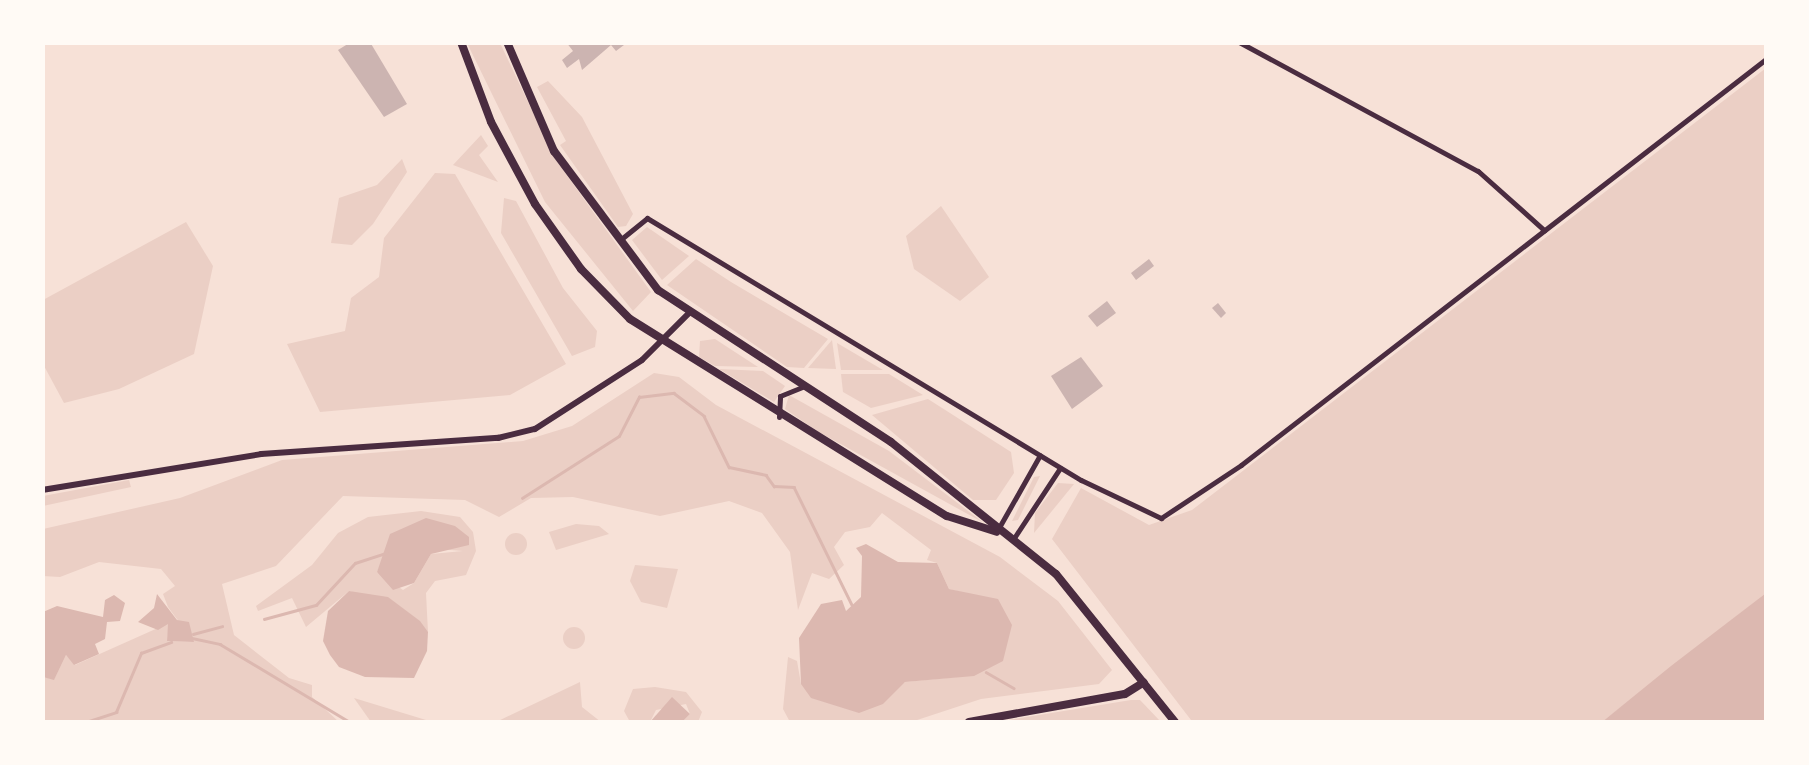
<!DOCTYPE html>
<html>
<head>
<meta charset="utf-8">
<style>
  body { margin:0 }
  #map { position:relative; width:1809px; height:765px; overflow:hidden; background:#f7e1d7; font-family:"Fira Sans",sans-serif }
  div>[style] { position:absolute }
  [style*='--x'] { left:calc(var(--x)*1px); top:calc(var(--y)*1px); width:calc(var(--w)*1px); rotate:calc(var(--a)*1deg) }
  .green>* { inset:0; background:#ebcfc5 }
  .round { border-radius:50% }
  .water>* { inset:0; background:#dcb8b0 }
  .stream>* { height:2.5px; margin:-1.25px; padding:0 1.25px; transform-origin:1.25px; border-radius:1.25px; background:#dcb8b0 }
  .building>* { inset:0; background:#ccb4b1 }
  .minor>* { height:5px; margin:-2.5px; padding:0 2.5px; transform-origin:2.5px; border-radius:2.5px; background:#4a2c40 }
  .tertiary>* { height:6px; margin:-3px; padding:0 3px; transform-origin:3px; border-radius:3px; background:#4a2c40 }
  .secondary>* { height:8px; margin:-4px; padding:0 4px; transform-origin:4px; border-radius:4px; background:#4a2c40 }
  span { translate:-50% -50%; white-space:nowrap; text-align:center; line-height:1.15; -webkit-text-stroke:8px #fffaf5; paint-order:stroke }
  .frame { position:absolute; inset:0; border:45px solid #fffaf5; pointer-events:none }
</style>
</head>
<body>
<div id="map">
  <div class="green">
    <i style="clip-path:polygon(467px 43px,500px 43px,555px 159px,651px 292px,633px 311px,545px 202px)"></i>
    <i style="clip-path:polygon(1766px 68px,1766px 593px,1602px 722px,1191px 720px,1052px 539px,1081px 488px,1149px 525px,1192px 510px)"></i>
    <i style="clip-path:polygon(548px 81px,582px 117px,633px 214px,626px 226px,618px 227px,560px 145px,566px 141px,537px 87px)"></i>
    <i style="clip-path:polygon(481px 135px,488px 146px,479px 155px,498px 182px,453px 165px)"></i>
    <i style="clip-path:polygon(402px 159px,407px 172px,373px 224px,352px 245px,331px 243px,339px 198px,377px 185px)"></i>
    <i style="clip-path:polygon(435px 173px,455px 174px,566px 364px,510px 395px,320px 412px,287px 344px,345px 331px,351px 298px,379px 277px,384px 238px)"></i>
    <i style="clip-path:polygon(504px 198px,516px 201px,563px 288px,597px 331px,595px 347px,572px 356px,501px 233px)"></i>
    <i style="clip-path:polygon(941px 206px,989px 277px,960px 301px,914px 269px,906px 236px)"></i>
    <i style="clip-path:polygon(186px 222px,213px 266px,194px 354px,119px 389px,64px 403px,43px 364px,43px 300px)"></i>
    <i style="clip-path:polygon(647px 227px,689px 256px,662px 280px,632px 240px)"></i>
    <i style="clip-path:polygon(696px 259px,731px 282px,828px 339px,804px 368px,787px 367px,667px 285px)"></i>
    <i style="clip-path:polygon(715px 339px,758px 367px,715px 366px,699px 357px,700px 341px)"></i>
    <i style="clip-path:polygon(832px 340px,836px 369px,808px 368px)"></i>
    <i style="clip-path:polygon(837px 343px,883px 370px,841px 370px)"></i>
    <i style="clip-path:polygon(719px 369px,763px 371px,785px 386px,774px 402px)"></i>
    <i style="clip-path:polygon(654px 373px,679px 377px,716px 405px,1000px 557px,1058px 601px,1112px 670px,1099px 684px,981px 699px,911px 722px,790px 722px,783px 709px,788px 657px,797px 661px,801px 684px,889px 693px,905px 682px,957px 677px,988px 599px,949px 589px,937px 563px,927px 560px,931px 550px,882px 513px,870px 527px,845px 532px,834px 547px,844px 565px,829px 579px,812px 573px,798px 610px,790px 552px,762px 513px,729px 501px,660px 516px,573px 497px,531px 498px,499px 517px,465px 500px,343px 496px,276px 566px,222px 584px,234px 635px,289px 678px,312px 685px,312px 697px,339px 722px,43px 722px,42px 677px,54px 679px,66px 655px,75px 665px,169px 623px,167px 641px,194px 642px,168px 607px,163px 594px,175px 586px,161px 569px,99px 562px,60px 577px,43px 576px,43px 529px,180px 498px,282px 460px,523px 441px,572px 426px)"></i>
    <i style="clip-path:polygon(841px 374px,889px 374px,923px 395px,871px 408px,843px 392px)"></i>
    <i style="clip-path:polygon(789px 395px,889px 451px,984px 523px,817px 431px,785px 409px)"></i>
    <i style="clip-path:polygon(928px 399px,1011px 452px,1014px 473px,996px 500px,973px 500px,872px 415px)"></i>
    <i style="clip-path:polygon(1040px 476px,1018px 520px,1012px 521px,1034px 477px)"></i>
    <i style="clip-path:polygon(129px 480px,131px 487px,43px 506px,43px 496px)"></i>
    <i style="clip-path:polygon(1058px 483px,1074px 484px,1034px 533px,1035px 513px)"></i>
    <i style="clip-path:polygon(evenodd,421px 511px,460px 517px,473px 532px,476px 551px,466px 575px,435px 581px,426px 593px,428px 632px,380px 600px,349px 591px,306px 627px,292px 598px,258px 611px,256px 606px,312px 565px,338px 533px,368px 517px,421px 511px,390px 545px,463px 551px,431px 554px,414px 583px,403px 590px,377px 572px,390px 545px)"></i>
    <i style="clip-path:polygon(576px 524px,599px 526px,609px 534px,556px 550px,549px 532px)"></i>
    <i class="round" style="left:505px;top:533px;width:22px;height:22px"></i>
    <i style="clip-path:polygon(635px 565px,678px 569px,667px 608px,641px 602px,630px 581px)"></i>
    <i class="round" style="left:563px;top:627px;width:22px;height:22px"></i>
    <i style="clip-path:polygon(580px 682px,582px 707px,601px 722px,496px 722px)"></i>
    <i style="clip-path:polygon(655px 687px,686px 692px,702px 712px,698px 722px,682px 722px,690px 714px,686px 704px,656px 710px,650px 722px,630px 722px,624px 711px,633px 689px)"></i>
    <i style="clip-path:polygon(354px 698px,426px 720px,371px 722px)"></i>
    <i style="clip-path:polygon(1140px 700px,1161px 722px,996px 722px,1131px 700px)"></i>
  </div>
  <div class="water">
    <i style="clip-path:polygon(426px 518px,455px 526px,469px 537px,469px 545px,431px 554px,414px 583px,393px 590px,377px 572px,390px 534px)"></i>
    <i style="clip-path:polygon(866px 544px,898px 562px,937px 563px,949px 589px,998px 599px,1012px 625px,1003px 661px,974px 676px,905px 682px,883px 704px,859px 713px,811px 698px,801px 684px,799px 638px,821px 604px,842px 600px,846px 611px,861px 597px,862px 556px,856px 548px)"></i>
    <i style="clip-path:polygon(349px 591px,388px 597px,420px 621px,428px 632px,427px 651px,414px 678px,365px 677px,339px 667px,330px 655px,323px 641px,328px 611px)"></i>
    <i style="clip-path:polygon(1766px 593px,1766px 722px,1602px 722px,1671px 666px)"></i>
    <i style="clip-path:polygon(157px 594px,177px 620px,189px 622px,194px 642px,167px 641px,168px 624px,158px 630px,138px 622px,154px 608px)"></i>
    <i style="clip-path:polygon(114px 595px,125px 603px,120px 621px,107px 622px,105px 639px,95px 644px,99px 654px,74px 665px,66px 655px,54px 680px,43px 677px,43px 612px,57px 606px,103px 617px,105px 600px)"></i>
    <i style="clip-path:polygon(672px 697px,690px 714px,682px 722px,650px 722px)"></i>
  </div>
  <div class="stream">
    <i style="--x:522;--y:498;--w:115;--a:-32.6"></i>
    <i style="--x:619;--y:436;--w:44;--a:-62.9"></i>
    <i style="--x:639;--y:397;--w:35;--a:-7"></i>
    <i style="--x:674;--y:393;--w:38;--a:37"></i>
    <i style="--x:704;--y:416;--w:57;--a:63.9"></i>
    <i style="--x:729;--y:467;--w:38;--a:12"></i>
    <i style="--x:766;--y:475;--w:14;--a:54"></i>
    <i style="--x:774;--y:486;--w:20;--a:3"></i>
    <i style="--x:794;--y:487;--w:131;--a:63.8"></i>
    <i style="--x:264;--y:619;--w:54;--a:-15.1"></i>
    <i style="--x:316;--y:605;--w:57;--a:-47.1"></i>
    <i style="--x:355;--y:563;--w:33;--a:-18"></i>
    <i style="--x:193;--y:634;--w:30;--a:-15"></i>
    <i style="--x:192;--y:638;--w:29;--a:12"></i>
    <i style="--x:220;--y:644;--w:152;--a:31"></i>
    <i style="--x:986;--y:672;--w:32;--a:30"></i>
    <i style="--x:86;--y:722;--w:32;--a:-18"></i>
    <i style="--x:116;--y:712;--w:64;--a:-67"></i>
    <i style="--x:141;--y:653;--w:32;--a:-20"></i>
  </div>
  <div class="building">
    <i style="clip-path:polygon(351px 42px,370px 42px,407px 104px,384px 117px,338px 50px)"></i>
    <i style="clip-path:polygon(566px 42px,622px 42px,624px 45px,616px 51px,611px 45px,582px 70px,579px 59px,567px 68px,562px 60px,573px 51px)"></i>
    <i style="clip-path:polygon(1149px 259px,1154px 266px,1136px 280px,1131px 273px)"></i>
    <i style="clip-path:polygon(1107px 301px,1116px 313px,1097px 327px,1088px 316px)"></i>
    <i style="clip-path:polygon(1218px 303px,1226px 313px,1221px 318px,1212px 308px)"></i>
    <i style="clip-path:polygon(1081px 357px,1103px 386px,1072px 409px,1051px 376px)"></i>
  </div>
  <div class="minor">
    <i style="--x:1239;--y:42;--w:272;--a:28.4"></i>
    <i style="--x:1478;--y:171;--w:89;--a:41.8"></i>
    <i style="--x:620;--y:240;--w:35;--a:-39"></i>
    <i style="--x:647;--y:218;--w:507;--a:31.12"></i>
    <i style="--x:1081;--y:480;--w:89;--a:25.4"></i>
    <i style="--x:1161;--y:518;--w:96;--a:-33.5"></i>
    <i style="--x:1241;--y:465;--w:664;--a:-37.72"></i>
    <i style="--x:779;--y:417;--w:21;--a:-87"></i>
    <i style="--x:780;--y:396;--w:24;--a:-22"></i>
    <i style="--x:997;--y:531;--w:87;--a:-60.5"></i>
    <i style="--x:1014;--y:538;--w:84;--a:-56.7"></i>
  </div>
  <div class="tertiary">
    <i style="--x:42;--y:490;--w:222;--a:-9.3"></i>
    <i style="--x:261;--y:454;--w:238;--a:-3.9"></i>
    <i style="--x:498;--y:438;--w:38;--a:-14"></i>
    <i style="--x:535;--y:429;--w:127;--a:-32.8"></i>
    <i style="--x:642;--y:360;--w:66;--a:-45"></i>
  </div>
  <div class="secondary">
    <i style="--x:461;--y:42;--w:85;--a:69.4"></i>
    <i style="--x:491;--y:122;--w:93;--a:61.8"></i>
    <i style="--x:535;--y:204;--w:80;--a:54.7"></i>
    <i style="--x:581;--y:269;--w:70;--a:45.6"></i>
    <i style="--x:630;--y:319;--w:373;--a:31.9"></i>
    <i style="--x:947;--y:516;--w:52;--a:17.7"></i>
    <i style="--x:507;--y:42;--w:119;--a:66.7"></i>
    <i style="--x:554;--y:151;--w:174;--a:53.2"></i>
    <i style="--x:658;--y:290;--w:278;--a:33.1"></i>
    <i style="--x:891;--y:442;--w:211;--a:38.7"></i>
    <i style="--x:1056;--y:574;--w:190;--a:51.2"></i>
    <i style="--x:969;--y:722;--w:158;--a:-10.2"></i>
    <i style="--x:1125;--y:694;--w:22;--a:-32"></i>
  </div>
  <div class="frame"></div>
</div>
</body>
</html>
